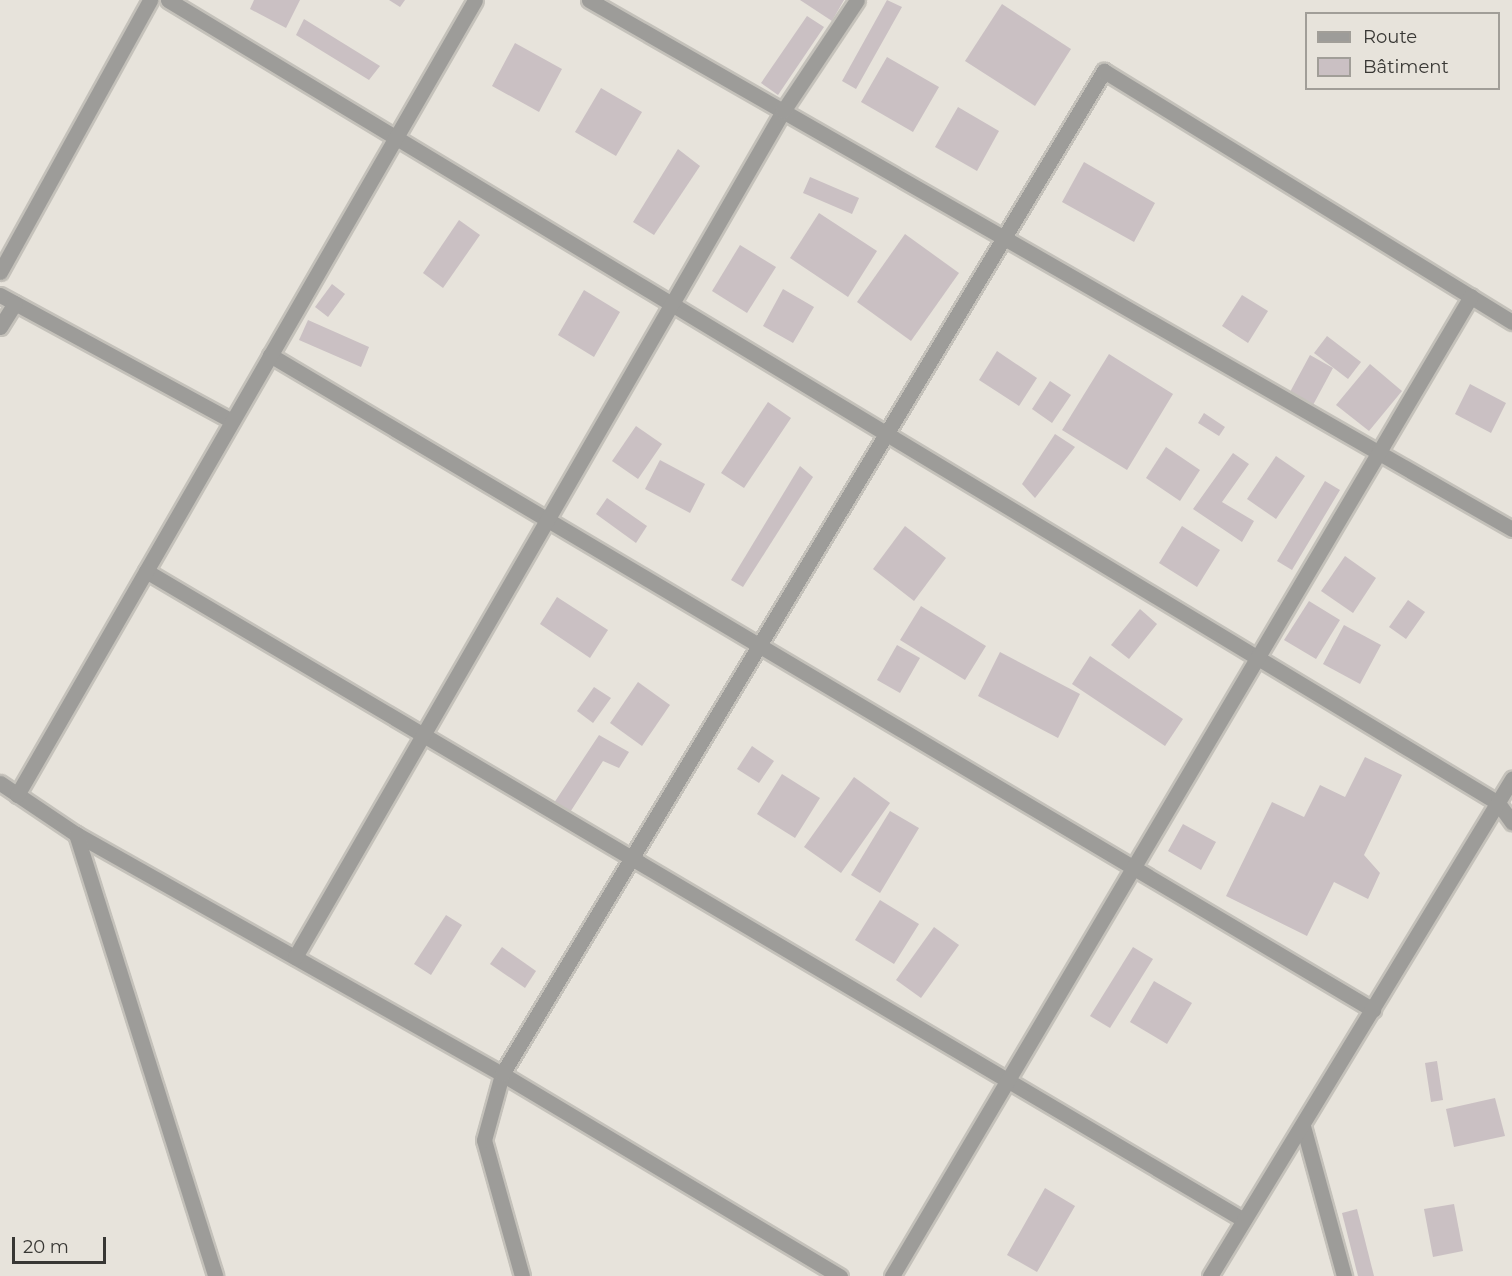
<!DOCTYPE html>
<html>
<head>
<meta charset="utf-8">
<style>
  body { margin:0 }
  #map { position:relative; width:1512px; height:1276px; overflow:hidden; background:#e7e3db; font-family:Montserrat,sans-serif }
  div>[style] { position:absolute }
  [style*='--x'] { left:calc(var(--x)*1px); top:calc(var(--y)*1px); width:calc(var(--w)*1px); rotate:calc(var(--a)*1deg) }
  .building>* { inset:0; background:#cac0c3 }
  .roads { filter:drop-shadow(2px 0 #c4c1ba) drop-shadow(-2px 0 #c4c1ba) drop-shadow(0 2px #c4c1ba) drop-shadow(0 -2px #c4c1ba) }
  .minor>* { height:15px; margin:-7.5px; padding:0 7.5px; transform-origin:7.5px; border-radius:7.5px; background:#9d9c99 }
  span { translate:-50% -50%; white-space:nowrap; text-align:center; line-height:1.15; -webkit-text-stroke:5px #e7e3db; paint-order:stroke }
  .legend { position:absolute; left:1305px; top:12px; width:195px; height:78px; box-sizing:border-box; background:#e7e3db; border:2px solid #a19e98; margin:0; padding:8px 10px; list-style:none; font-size:18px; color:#383734 }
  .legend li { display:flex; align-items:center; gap:12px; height:30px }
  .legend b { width:30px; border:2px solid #a19e98 }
  .scale { position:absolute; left:12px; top:1237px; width:94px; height:27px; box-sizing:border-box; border:3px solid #383734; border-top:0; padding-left:8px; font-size:18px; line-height:21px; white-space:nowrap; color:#383734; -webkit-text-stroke:4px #e7e3db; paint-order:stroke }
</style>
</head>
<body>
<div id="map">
  <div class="building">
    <i style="clip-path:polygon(254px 0,300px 0,286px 28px,250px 9px)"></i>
    <i style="clip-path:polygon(389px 0,405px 0,400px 7px)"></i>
    <i style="clip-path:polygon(800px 0,844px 0,832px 21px)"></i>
    <i style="clip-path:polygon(887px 0,902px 7px,856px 89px,842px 81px)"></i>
    <i style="clip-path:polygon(1002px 4px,1071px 49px,1035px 106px,965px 61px)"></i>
    <i style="clip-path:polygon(807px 16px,824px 27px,778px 95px,761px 83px)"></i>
    <i style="clip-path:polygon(304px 19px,380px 66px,369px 80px,296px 35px)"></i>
    <i style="clip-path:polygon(515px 43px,562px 69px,539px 112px,492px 86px)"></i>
    <i style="clip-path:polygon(887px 57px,939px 87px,913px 132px,861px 102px)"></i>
    <i style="clip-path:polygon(601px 88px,642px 112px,616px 156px,575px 132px)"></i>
    <i style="clip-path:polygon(958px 107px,999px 131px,977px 171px,935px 147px)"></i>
    <i style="clip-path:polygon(678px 149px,700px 166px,654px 235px,633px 222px)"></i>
    <i style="clip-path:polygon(1084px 162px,1155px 203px,1134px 242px,1062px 202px)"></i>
    <i style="clip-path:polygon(810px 177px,859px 198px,852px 214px,803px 193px)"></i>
    <i style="clip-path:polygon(819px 213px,877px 251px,848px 297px,790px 258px)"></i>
    <i style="clip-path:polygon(459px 220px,480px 235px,443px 288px,423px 273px)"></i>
    <i style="clip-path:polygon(905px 234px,959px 273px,911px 341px,857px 302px)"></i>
    <i style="clip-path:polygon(740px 245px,776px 267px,747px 313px,712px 291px)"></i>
    <i style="clip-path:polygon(332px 284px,345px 294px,328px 317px,315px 307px)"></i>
    <i style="clip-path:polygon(783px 289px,814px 307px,793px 343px,763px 326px)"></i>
    <i style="clip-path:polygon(584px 290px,620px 312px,594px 357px,558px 335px)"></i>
    <i style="clip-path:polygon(1242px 295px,1268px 311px,1248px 343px,1222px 326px)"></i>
    <i style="clip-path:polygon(308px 320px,369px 347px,361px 367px,299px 340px)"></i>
    <i style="clip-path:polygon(1327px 336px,1361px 362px,1348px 379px,1314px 353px)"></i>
    <i style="clip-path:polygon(997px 351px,1037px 378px,1019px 406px,979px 380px)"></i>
    <i style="clip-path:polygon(1109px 354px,1173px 394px,1127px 470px,1062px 430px)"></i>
    <i style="clip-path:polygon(1310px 355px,1333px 368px,1313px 405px,1290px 392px)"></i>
    <i style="clip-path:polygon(1370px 364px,1402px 391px,1369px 431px,1336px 405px)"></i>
    <i style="clip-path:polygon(1050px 381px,1071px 395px,1052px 423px,1032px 409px)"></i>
    <i style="clip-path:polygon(1470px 384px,1506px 403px,1491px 433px,1455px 414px)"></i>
    <i style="clip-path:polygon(768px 402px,791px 418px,744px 488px,721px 473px)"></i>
    <i style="clip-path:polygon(1204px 413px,1225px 427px,1219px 436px,1198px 423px)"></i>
    <i style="clip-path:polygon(636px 426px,662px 444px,638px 479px,612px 461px)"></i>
    <i style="clip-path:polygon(1055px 434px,1075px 447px,1035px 498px,1022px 484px)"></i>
    <i style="clip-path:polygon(1166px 447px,1200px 470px,1180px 501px,1146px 478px)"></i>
    <i style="clip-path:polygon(1233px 453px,1249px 464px,1222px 502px,1254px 521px,1242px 542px,1193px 509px)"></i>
    <i style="clip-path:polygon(1276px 456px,1305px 476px,1276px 519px,1247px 499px)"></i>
    <i style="clip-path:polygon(660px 460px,705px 484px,690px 513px,645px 489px)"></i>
    <i style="clip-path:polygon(800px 466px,813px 477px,743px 587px,731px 580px)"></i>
    <i style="clip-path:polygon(1325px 481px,1340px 490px,1292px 570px,1277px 561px)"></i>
    <i style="clip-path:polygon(607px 498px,647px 526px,636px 543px,596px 514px)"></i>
    <i style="clip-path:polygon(905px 526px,946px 558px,914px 601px,873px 569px)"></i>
    <i style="clip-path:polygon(1182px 526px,1220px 550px,1197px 587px,1159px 563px)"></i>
    <i style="clip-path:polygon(1345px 556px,1376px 578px,1353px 613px,1321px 591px)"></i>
    <i style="clip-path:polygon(557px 597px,608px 630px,590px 658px,540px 624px)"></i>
    <i style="clip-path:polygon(1408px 600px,1425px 612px,1406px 639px,1389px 627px)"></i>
    <i style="clip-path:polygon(1309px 601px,1340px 620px,1316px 659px,1284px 640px)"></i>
    <i style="clip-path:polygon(921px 606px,986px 646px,965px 680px,900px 640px)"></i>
    <i style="clip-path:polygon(1140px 609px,1157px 624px,1129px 659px,1111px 645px)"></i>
    <i style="clip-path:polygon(1344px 625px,1381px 645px,1360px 684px,1323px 664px)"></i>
    <i style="clip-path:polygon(897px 645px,920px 658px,900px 693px,877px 680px)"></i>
    <i style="clip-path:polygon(1000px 652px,1080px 694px,1058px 738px,978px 696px)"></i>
    <i style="clip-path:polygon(1090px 656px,1183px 719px,1165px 746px,1072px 684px)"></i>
    <i style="clip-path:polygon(638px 682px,670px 705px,642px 746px,610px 723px)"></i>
    <i style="clip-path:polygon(594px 687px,611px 698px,593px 723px,577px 711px)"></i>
    <i style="clip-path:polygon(599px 735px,629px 752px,619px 768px,603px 761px,567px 817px,552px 806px)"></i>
    <i style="clip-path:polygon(752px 746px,774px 761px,759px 783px,737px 769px)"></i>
    <i style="clip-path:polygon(1365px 757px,1402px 775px,1364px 855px,1380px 873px,1368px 899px,1334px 882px,1307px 936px,1226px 896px,1272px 802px,1304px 817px,1320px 785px,1345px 797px)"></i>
    <i style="clip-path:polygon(782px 774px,820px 798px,795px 838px,757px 814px)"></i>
    <i style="clip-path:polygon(854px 777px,890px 803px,841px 873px,804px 847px)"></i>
    <i style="clip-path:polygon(890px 811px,919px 828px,880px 893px,851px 875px)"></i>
    <i style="clip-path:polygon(1183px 824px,1216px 842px,1201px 870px,1168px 851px)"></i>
    <i style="clip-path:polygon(880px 900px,919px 924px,894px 964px,855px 940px)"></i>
    <i style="clip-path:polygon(446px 915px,462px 925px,431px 975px,414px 964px)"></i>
    <i style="clip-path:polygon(934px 927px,959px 945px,921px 998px,896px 980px)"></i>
    <i style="clip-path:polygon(502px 947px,536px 971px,525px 988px,490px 964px)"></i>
    <i style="clip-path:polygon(1133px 947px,1153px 959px,1110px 1028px,1090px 1016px)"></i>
    <i style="clip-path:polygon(1154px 981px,1192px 1003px,1167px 1044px,1130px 1022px)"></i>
    <i style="clip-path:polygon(1437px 1061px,1443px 1100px,1431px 1102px,1425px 1063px)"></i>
    <i style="clip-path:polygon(1495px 1098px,1505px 1136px,1454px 1147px,1446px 1109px)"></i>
    <i style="clip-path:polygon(1045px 1188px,1075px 1206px,1037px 1272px,1007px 1255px)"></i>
    <i style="clip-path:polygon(1454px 1204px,1463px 1251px,1433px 1257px,1424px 1209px)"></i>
    <i style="clip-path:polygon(1357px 1209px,1374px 1276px,1358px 1276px,1342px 1213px)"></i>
  </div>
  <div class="roads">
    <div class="minor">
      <i style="--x:168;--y:0;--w:1554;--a:31.12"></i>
      <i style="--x:1498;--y:803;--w:24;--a:54"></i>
      <i style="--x:589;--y:0;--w:1064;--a:29.82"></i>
      <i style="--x:0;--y:272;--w:311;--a:-61.1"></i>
      <i style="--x:0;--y:295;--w:264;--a:28.5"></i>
      <i style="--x:0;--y:327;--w:28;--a:-58"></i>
      <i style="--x:270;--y:355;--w:1283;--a:30.7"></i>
      <i style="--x:146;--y:571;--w:1275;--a:30.59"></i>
      <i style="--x:0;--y:783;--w:92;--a:33.9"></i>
      <i style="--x:76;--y:834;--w:489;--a:29.4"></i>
      <i style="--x:502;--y:1074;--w:394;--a:30.9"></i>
      <i style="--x:17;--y:795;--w:917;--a:-60.05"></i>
      <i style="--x:76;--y:834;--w:463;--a:72.5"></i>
      <i style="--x:295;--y:957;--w:977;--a:-60.02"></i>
      <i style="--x:783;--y:111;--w:133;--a:-56.3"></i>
      <i style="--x:1303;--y:1126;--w:156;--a:74.7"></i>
      <i style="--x:522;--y:1276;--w:141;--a:-105.6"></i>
      <i style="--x:484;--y:1140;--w:68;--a:-74.7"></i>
      <i style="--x:502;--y:1074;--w:1170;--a:-59.03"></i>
      <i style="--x:1104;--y:71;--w:479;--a:31.6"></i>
      <i style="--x:892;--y:1276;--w:1138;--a:-59.42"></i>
      <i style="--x:1210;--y:1276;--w:582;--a:-58.72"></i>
    </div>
  </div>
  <ul class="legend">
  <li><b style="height:8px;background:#9d9c99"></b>Route</li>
  <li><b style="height:16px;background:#cac0c3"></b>Bâtiment</li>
  </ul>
  <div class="scale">20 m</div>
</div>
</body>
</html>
